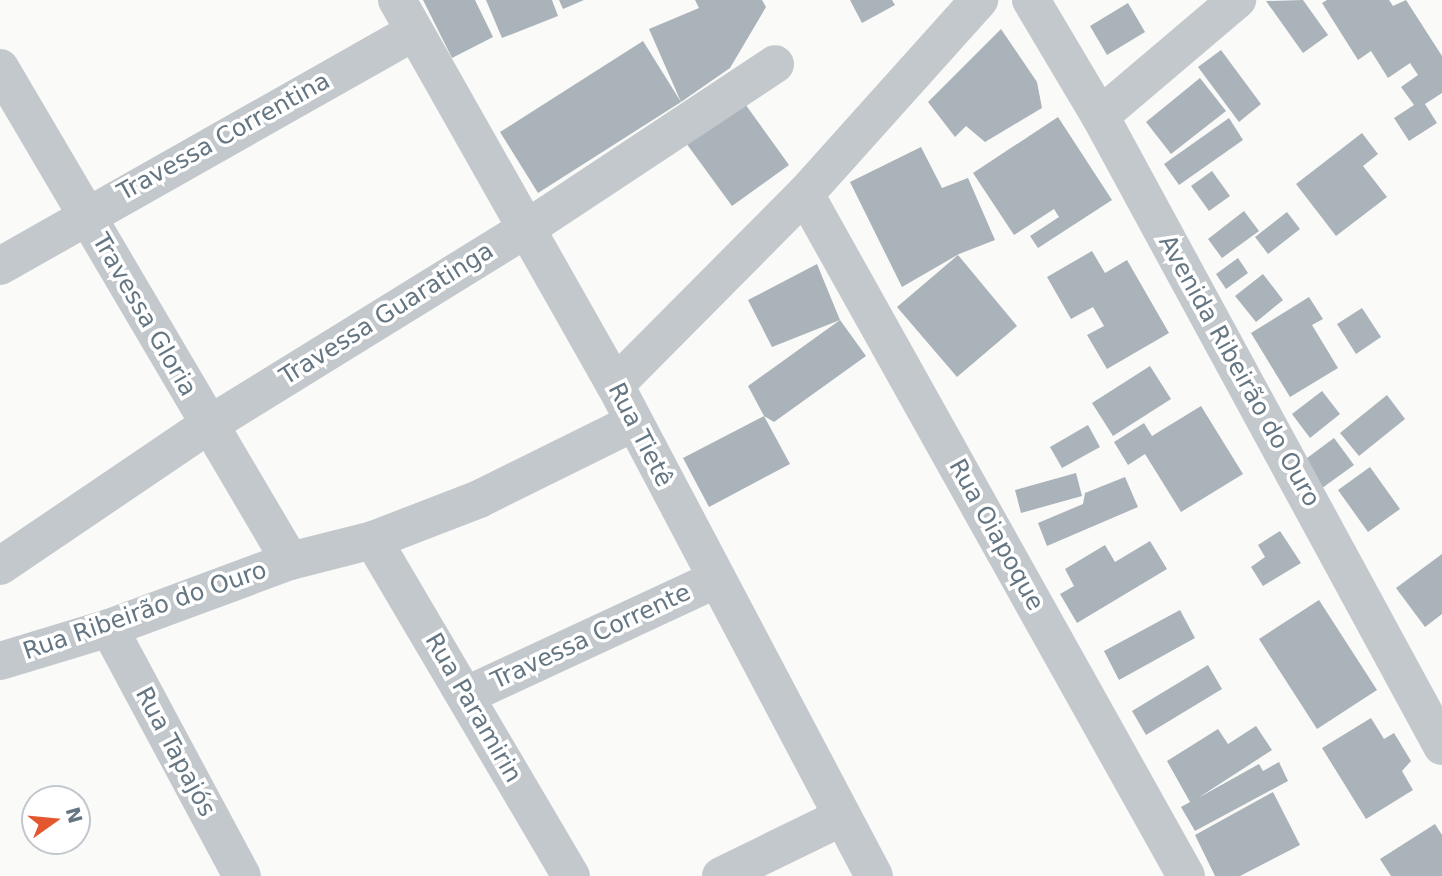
<!DOCTYPE html>
<html>
<head>
<meta charset="utf-8">
<style>
  body { margin:0 }
  #map { position:relative; width:1442px; height:876px; overflow:hidden; background:#fafaf8; font-family:"DejaVu Sans",sans-serif }
  div>[style] { position:absolute }
  [style*='--x'] { left:calc(var(--x)*1px); top:calc(var(--y)*1px); width:calc(var(--w)*1px); rotate:calc(var(--a)*1deg) }
  .building>* { inset:0; background:#aab3b9 }
  .minor>* { height:38px; margin:-19px; padding:0 19px; transform-origin:19px; border-radius:19px; background:#c3c8cc }
  span { translate:-50% -50%; white-space:nowrap; text-align:center; line-height:1.15; -webkit-text-stroke:7px #fff; paint-order:stroke }
  .street-label { font-size:24px; color:#657683 }
  .north { position:absolute; left:21px; top:785px; width:70px; height:70px; box-sizing:border-box; background:#fff; border:2px solid #c1c8cd; border-radius:50%; rotate:75deg; font-size:19px; font-weight:700; line-height:28px; text-align:center; color:#657683 }
  .north::after { content:''; display:block; margin:auto; width:24px; height:32px; background:#e4572e; clip-path:polygon(50% 0,100% 100%,50% 72%,0 100%) }
</style>
</head>
<body>
<div id="map">
  <div class="building">
    <i style="clip-path:polygon(423px 0,475px 0,493px 37px,452px 58px)"></i>
    <i style="clip-path:polygon(486px 0,552px 0,558px 16px,502px 38px)"></i>
    <i style="clip-path:polygon(559px 0,584px 0,563px 9px)"></i>
    <i style="clip-path:polygon(695px 0,762px 0,766px 7px,730px 68px,681px 102px,649px 29px,699px 8px)"></i>
    <i style="clip-path:polygon(850px 0,892px 0,895px 5px,862px 23px)"></i>
    <i style="clip-path:polygon(1303px 0,1328px 35px,1303px 53px,1266px 1px)"></i>
    <i style="clip-path:polygon(1327px 0,1389px 0,1393px 6px,1406px 0,1442px 56px,1442px 93px,1425px 104px,1437px 123px,1409px 141px,1394px 118px,1414px 105px,1401px 87px,1418px 75px,1410px 63px,1388px 78px,1371px 51px,1358px 60px,1322px 3px)"></i>
    <i style="clip-path:polygon(1128px 3px,1145px 32px,1107px 55px,1090px 26px)"></i>
    <i style="clip-path:polygon(1001px 29px,1037px 82px,1042px 108px,985px 142px,966px 126px,955px 137px,928px 102px)"></i>
    <i style="clip-path:polygon(643px 41px,681px 102px,538px 193px,500px 132px)"></i>
    <i style="clip-path:polygon(1221px 50px,1261px 104px,1239px 122px,1198px 67px)"></i>
    <i style="clip-path:polygon(1200px 78px,1226px 111px,1171px 154px,1146px 122px)"></i>
    <i style="clip-path:polygon(743px 101px,789px 165px,732px 206px,686px 143px)"></i>
    <i style="clip-path:polygon(1058px 117px,1112px 200px,1038px 248px,1030px 236px,1059px 217px,1054px 209px,1014px 235px,973px 173px)"></i>
    <i style="clip-path:polygon(1229px 118px,1243px 140px,1179px 185px,1164px 164px)"></i>
    <i style="clip-path:polygon(1362px 133px,1378px 154px,1363px 166px,1387px 197px,1336px 236px,1296px 184px)"></i>
    <i style="clip-path:polygon(921px 147px,942px 188px,968px 178px,995px 240px,959px 254px,902px 287px,850px 182px)"></i>
    <i style="clip-path:polygon(1212px 171px,1230px 196px,1209px 211px,1191px 186px)"></i>
    <i style="clip-path:polygon(1244px 211px,1259px 231px,1222px 258px,1208px 239px)"></i>
    <i style="clip-path:polygon(1287px 212px,1300px 229px,1268px 254px,1255px 237px)"></i>
    <i style="clip-path:polygon(1092px 251px,1105px 273px,1127px 260px,1169px 333px,1107px 369px,1087px 335px,1104px 326px,1093px 307px,1071px 319px,1047px 277px)"></i>
    <i style="clip-path:polygon(958px 255px,1017px 326px,957px 377px,897px 307px)"></i>
    <i style="clip-path:polygon(1238px 258px,1248px 273px,1226px 289px,1216px 274px)"></i>
    <i style="clip-path:polygon(817px 264px,840px 320px,866px 356px,774px 422px,764px 416px,790px 464px,709px 507px,683px 458px,764px 416px,748px 386px,840px 320px,772px 347px,748px 300px)"></i>
    <i style="clip-path:polygon(1263px 274px,1283px 300px,1256px 322px,1235px 296px)"></i>
    <i style="clip-path:polygon(1309px 297px,1323px 319px,1312px 325px,1338px 368px,1290px 397px,1251px 333px)"></i>
    <i style="clip-path:polygon(1362px 308px,1381px 337px,1356px 354px,1337px 324px)"></i>
    <i style="clip-path:polygon(1150px 366px,1171px 399px,1113px 436px,1092px 403px)"></i>
    <i style="clip-path:polygon(1322px 391px,1340px 414px,1310px 438px,1292px 414px)"></i>
    <i style="clip-path:polygon(1387px 395px,1405px 419px,1359px 456px,1340px 433px)"></i>
    <i style="clip-path:polygon(1201px 406px,1243px 474px,1181px 512px,1145px 454px,1128px 465px,1114px 442px,1144px 423px,1152px 436px)"></i>
    <i style="clip-path:polygon(1088px 425px,1100px 447px,1062px 468px,1050px 447px)"></i>
    <i style="clip-path:polygon(1334px 438px,1354px 465px,1318px 491px,1299px 464px)"></i>
    <i style="clip-path:polygon(1370px 467px,1400px 509px,1368px 532px,1338px 490px)"></i>
    <i style="clip-path:polygon(1076px 473px,1082px 496px,1021px 513px,1015px 490px)"></i>
    <i style="clip-path:polygon(1125px 477px,1138px 507px,1047px 546px,1038px 523px,1083px 504px,1085px 493px)"></i>
    <i style="clip-path:polygon(1280px 531px,1301px 563px,1263px 586px,1251px 567px,1265px 557px,1258px 545px)"></i>
    <i style="clip-path:polygon(1150px 541px,1167px 569px,1077px 623px,1060px 594px,1074px 586px,1065px 569px,1105px 545px,1115px 562px)"></i>
    <i style="clip-path:polygon(1442px 554px,1442px 614px,1425px 627px,1396px 588px)"></i>
    <i style="clip-path:polygon(1319px 600px,1377px 690px,1317px 729px,1259px 639px)"></i>
    <i style="clip-path:polygon(1180px 610px,1195px 638px,1119px 680px,1104px 651px)"></i>
    <i style="clip-path:polygon(1208px 665px,1222px 689px,1146px 735px,1132px 711px)"></i>
    <i style="clip-path:polygon(1371px 718px,1384px 739px,1394px 733px,1411px 761px,1402px 771px,1413px 790px,1366px 819px,1322px 748px)"></i>
    <i style="clip-path:polygon(1256px 726px,1272px 750px,1198px 798px,1259px 764px,1263px 771px,1279px 762px,1288px 781px,1195px 831px,1181px 807px,1190px 802px,1167px 761px,1218px 729px,1228px 744px)"></i>
    <i style="clip-path:polygon(1273px 792px,1300px 845px,1240px 876px,1215px 876px,1195px 835px)"></i>
    <i style="clip-path:polygon(1435px 824px,1442px 835px,1442px 876px,1391px 876px,1380px 859px)"></i>
  </div>
  <div class="minor">
    <i style="--x:397;--y:0;--w:442;--a:60.5"></i>
    <i style="--x:615;--y:385;--w:555;--a:62.19"></i>
    <i style="--x:1031;--y:0;--w:135;--a:59.3"></i>
    <i style="--x:1100;--y:116;--w:717;--a:61.5"></i>
    <i style="--x:0;--y:68;--w:572;--a:59.53"></i>
    <i style="--x:1100;--y:116;--w:180;--a:-40.3"></i>
    <i style="--x:805;--y:194;--w:781;--a:60.81"></i>
    <i style="--x:0;--y:266;--w:476;--a:-29.5"></i>
    <i style="--x:615;--y:385;--w:269;--a:-45.2"></i>
    <i style="--x:805;--y:194;--w:261;--a:-48.1"></i>
    <i style="--x:373;--y:540;--w:390;--a:59.5"></i>
    <i style="--x:0;--y:566;--w:250;--a:-34.1"></i>
    <i style="--x:207;--y:426;--w:379;--a:-31.7"></i>
    <i style="--x:529;--y:227;--w:295;--a:-33.5"></i>
    <i style="--x:109;--y:628;--w:281;--a:61.8"></i>
    <i style="--x:0;--y:661;--w:114;--a:-16.8"></i>
    <i style="--x:109;--y:628;--w:193;--a:-20.3"></i>
    <i style="--x:290;--y:561;--w:86;--a:-14.2"></i>
    <i style="--x:373;--y:540;--w:114;--a:-21.1"></i>
    <i style="--x:479;--y:499;--w:172;--a:-26.3"></i>
    <i style="--x:467;--y:695;--w:273;--a:-24.9"></i>
    <i style="--x:721;--y:876;--w:135;--a:-26"></i>
  </div>
  <div class="street-label">
    <span style="left:224px;top:137px;rotate:-29deg">Travessa Correntina</span>
    <span style="left:387px;top:314px;rotate:-32deg">Travessa Guaratinga</span>
    <span style="left:144px;top:315px;rotate:60deg">Travessa Gloria</span>
    <span style="left:1239px;top:371px;rotate:61deg">Avenida Ribeirão do Ouro</span>
    <span style="left:640px;top:435px;rotate:63deg">Rua Tietê</span>
    <span style="left:996px;top:535px;rotate:61deg">Rua Oiapoque</span>
    <span style="left:145px;top:611px;rotate:-19deg">Rua Ribeirão do Ouro</span>
    <span style="left:591px;top:637px;rotate:-25deg">Travessa Corrente</span>
    <span style="left:473px;top:708px;rotate:60deg">Rua Paramirin</span>
    <span style="left:175px;top:752px;rotate:62deg">Rua Tapajós</span>
  </div>
  <div class="north">N</div>
</div>
</body>
</html>
